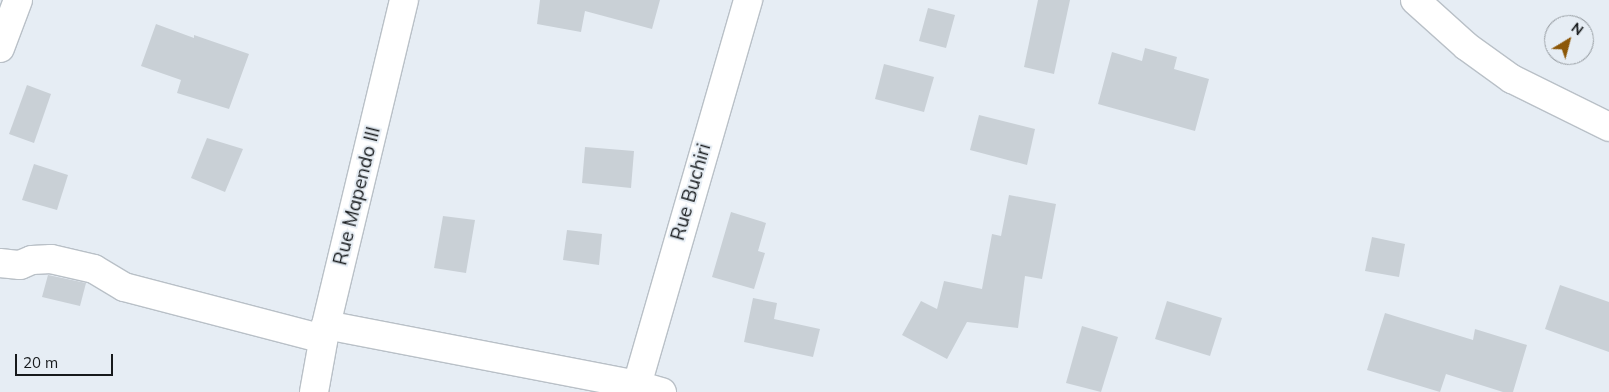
<!DOCTYPE html>
<html>
<head>
<meta charset="utf-8">
<style>
  body { margin:0 }
  #map { position:relative; width:1609px; height:392px; overflow:hidden; background:#e6edf4; font-family:Mulish,sans-serif }
  div>[style] { position:absolute }
  [style*='--x'] { left:calc(var(--x)*1px); top:calc(var(--y)*1px); width:calc(var(--w)*1px); rotate:calc(var(--a)*1deg) }
  .building>* { inset:0; background:#c9d0d6 }
  .roads { filter:drop-shadow(1px 0 #b9c0c7) drop-shadow(-1px 0 #b9c0c7) drop-shadow(0 1px #b9c0c7) drop-shadow(0 -1px #b9c0c7) }
  .street>* { height:28px; margin:-14px; padding:0 14px; transform-origin:14px; border-radius:14px; background:#fff }
  span { translate:-50% -50%; white-space:nowrap; text-align:center; line-height:1.15; -webkit-text-stroke:4px #e6edf4; paint-order:stroke }
  .street-label { font-size:19px; color:#171a1c }
  .north { position:absolute; left:1544px; top:15px; width:50px; height:50px; box-sizing:border-box; background:#e6edf4; border:1px solid #93999e; border-radius:50%; rotate:37deg; font-size:14px; font-weight:700; line-height:20px; text-align:center; color:#171a1c }
  .north::after { content:''; display:block; margin:auto; width:18px; height:22px; background:#8c5707; clip-path:polygon(50% 0,100% 100%,50% 72%,0 100%) }
  .scale { position:absolute; left:15px; top:354px; width:98px; height:22px; box-sizing:border-box; border:2px solid #171a1c; border-top:0; padding-left:6px; font-size:15px; line-height:18px; white-space:nowrap; color:#171a1c; -webkit-text-stroke:4px #e6edf4; paint-order:stroke }
</style>
</head>
<body>
<div id="map">
  <div class="building">
    <i style="clip-path:polygon(540px 0,660px 0,652px 29px,585px 11px,581px 32px,537px 24px)"></i>
    <i style="clip-path:polygon(1038px 0,1070px 0,1054px 74px,1024px 67px)"></i>
    <i style="clip-path:polygon(928px 8px,955px 15px,946px 48px,919px 41px)"></i>
    <i style="clip-path:polygon(156px 24px,194px 38px,194px 35px,249px 54px,229px 109px,177px 93px,181px 80px,141px 66px)"></i>
    <i style="clip-path:polygon(1145px 48px,1177px 57px,1174px 69px,1209px 79px,1195px 131px,1098px 104px,1112px 52px,1142px 61px)"></i>
    <i style="clip-path:polygon(884px 64px,934px 77px,924px 112px,875px 99px)"></i>
    <i style="clip-path:polygon(27px 85px,51px 94px,34px 143px,9px 134px)"></i>
    <i style="clip-path:polygon(979px 115px,1035px 129px,1027px 165px,970px 150px)"></i>
    <i style="clip-path:polygon(207px 138px,243px 149px,225px 192px,191px 178px)"></i>
    <i style="clip-path:polygon(585px 147px,634px 151px,631px 188px,582px 183px)"></i>
    <i style="clip-path:polygon(34px 164px,68px 175px,57px 210px,22px 200px)"></i>
    <i style="clip-path:polygon(1009px 195px,1056px 204px,1042px 279px,1025px 276px,1018px 328px,967px 322px,947px 359px,902px 335px,921px 301px,937px 309px,944px 281px,982px 289px,992px 234px,1001px 236px)"></i>
    <i style="clip-path:polygon(731px 212px,766px 223px,758px 251px,765px 253px,754px 289px,712px 277px)"></i>
    <i style="clip-path:polygon(443px 216px,475px 220px,466px 273px,434px 268px)"></i>
    <i style="clip-path:polygon(567px 230px,602px 234px,599px 265px,563px 260px)"></i>
    <i style="clip-path:polygon(1372px 237px,1405px 244px,1399px 277px,1365px 271px)"></i>
    <i style="clip-path:polygon(48px 275px,86px 283px,80px 306px,42px 297px)"></i>
    <i style="clip-path:polygon(1560px 285px,1609px 302px,1609px 352px,1545px 329px)"></i>
    <i style="clip-path:polygon(753px 298px,777px 303px,774px 319px,820px 329px,813px 357px,744px 342px)"></i>
    <i style="clip-path:polygon(1167px 301px,1222px 318px,1210px 356px,1155px 339px)"></i>
    <i style="clip-path:polygon(1385px 313px,1473px 340px,1475px 329px,1527px 345px,1513px 392px,1503px 392px,1446px 374px,1440px 392px,1367px 370px)"></i>
    <i style="clip-path:polygon(1082px 326px,1118px 337px,1101px 392px,1066px 383px)"></i>
  </div>
  <div class="roads">
    <div class="street">
      <i style="--x:1415;--y:0;--w:69;--a:42"></i>
      <i style="--x:1466;--y:46;--w:57;--a:35.7"></i>
      <i style="--x:1512;--y:79;--w:108;--a:26.3"></i>
      <i style="--x:0;--y:48;--w:51;--a:-69.4"></i>
      <i style="--x:0;--y:263;--w:20;--a:6"></i>
      <i style="--x:20;--y:265;--w:13;--a:-23"></i>
      <i style="--x:32;--y:260;--w:19;--a:-3"></i>
      <i style="--x:51;--y:259;--w:44;--a:13.1"></i>
      <i style="--x:94;--y:269;--w:35;--a:31"></i>
      <i style="--x:124;--y:287;--w:206;--a:14.6"></i>
      <i style="--x:326;--y:325;--w:317;--a:10.9"></i>
      <i style="--x:637;--y:385;--w:26;--a:16"></i>
      <i style="--x:637;--y:385;--w:401;--a:-73.9"></i>
      <i style="--x:314;--y:392;--w:68;--a:-79.8"></i>
      <i style="--x:326;--y:325;--w:334;--a:-76.5"></i>
    </div>
  </div>
  <div class="street-label">
    <span style="left:691px;top:192px;rotate:-74deg">Rue Buchiri</span>
    <span style="left:357px;top:196px;rotate:-76deg">Rue Mapendo III</span>
  </div>
  <div class="north">N</div>
  <div class="scale">20 m</div>
</div>
</body>
</html>
